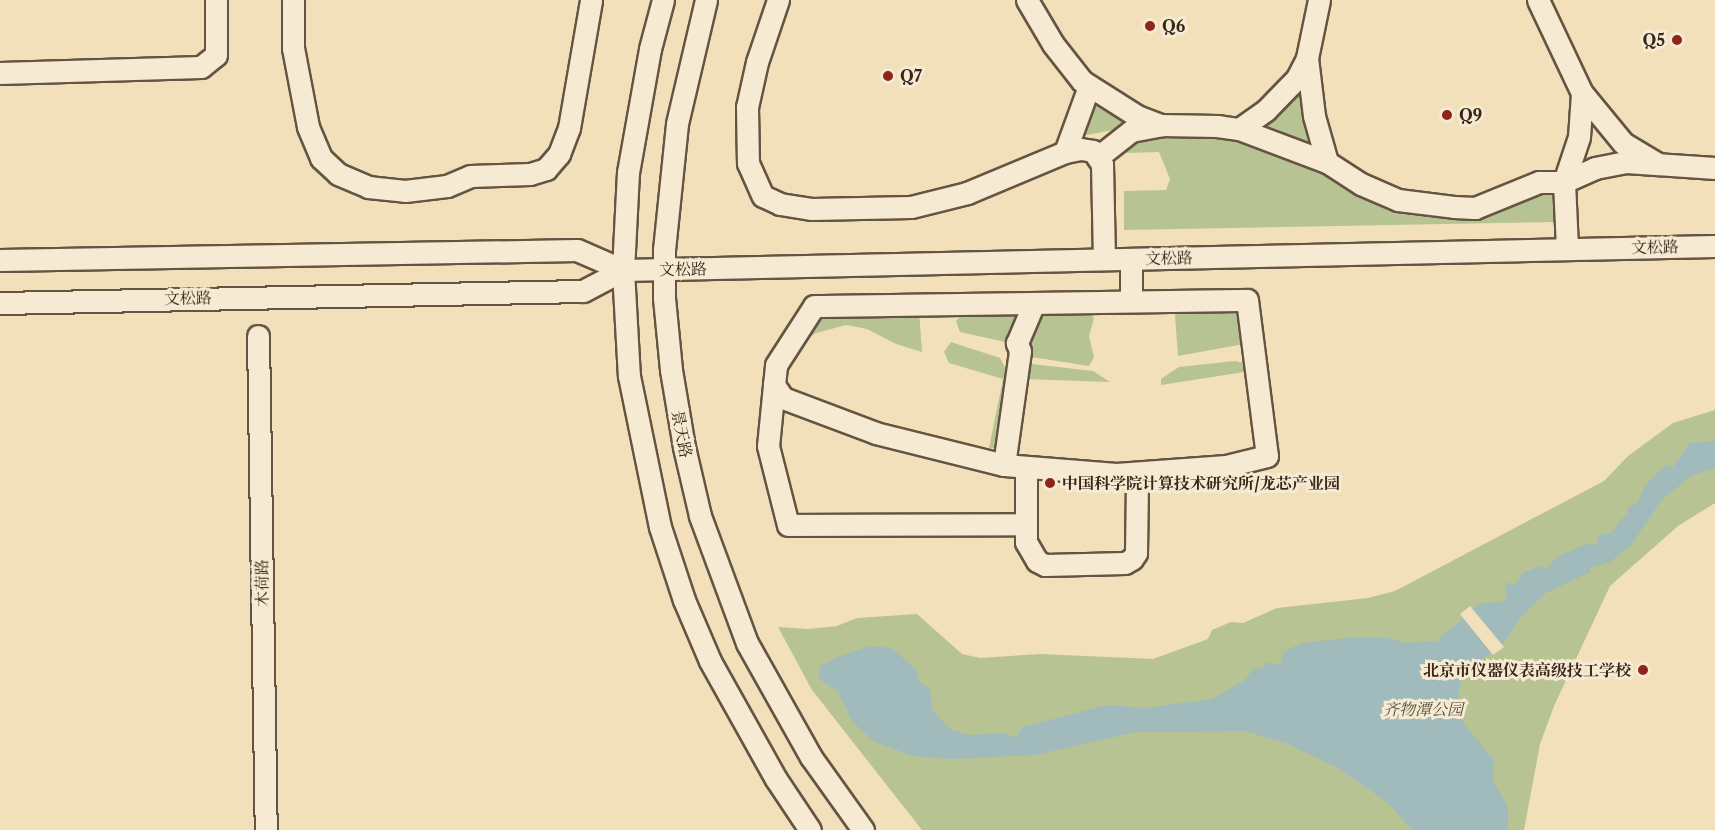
<!DOCTYPE html>
<html>
<head>
<meta charset="utf-8">
<style>
  body { margin:0 }
  #map { position:relative; width:1715px; height:830px; overflow:hidden; background:#f1e0ba; font-family:"Libre Caslon Text","Noto Serif SC",serif }
  div>[style] { position:absolute }
  [style*='--x'] { left:calc(var(--x)*1px); top:calc(var(--y)*1px); width:calc(var(--w)*1px); rotate:calc(var(--a)*1deg) }
  .green>* { inset:0; background:#b7c392 }
  .water>* { inset:0; background:#a1babb }
  .pier>* { inset:0; background:#f1e0ba }
  .roads { filter:drop-shadow(2px 0 #665443) drop-shadow(-2px 0 #665443) drop-shadow(0 2px #665443) drop-shadow(0 -2px #665443) }
  .minor>* { height:21px; margin:-10.5px; padding:0 10.5px; transform-origin:10.5px; border-radius:10.5px; background:#f6ebd2 }
  .dots>* { width:16px; height:16px; translate:-50% -50%; box-sizing:border-box; border:3px solid #f6ebd2; border-radius:50% }
  span { translate:-50% -50%; white-space:nowrap; text-align:center; line-height:1.15; -webkit-text-stroke:6px #f6ebd2; paint-order:stroke }
  .poi-label { font-size:16px; color:#37261b; font-weight:700 }
  .left { translate:0 -50%; text-align:left }
  .right { translate:-100% -50%; text-align:right }
  .street-label { font-size:16px; color:#37261b }
  .park-label { font-size:16px; color:#574d39; font-style:italic }
</style>
</head>
<body>
<div id="map">
  <div class="green">
    <i style="clip-path:polygon(1297px 91px,1303px 93px,1315px 145px,1260px 127px)"></i>
    <i style="clip-path:polygon(1094px 99px,1131px 119px,1126px 127px,1088px 135px,1080px 133px)"></i>
    <i style="clip-path:polygon(1159px 132px,1230px 134px,1319px 166px,1396px 208px,1554px 190px,1555px 222px,1124px 230px,1124px 191px,1166px 190px,1170px 179px,1159px 152px,1125px 153px,1126px 145px,1131px 138px)"></i>
    <i style="clip-path:polygon(1241px 306px,1244px 344px,1178px 356px,1175px 315px,1179px 308px)"></i>
    <i style="clip-path:polygon(1010px 309px,1017px 317px,1010px 343px,960px 332px,956px 321px,965px 311px)"></i>
    <i style="clip-path:polygon(1088px 309px,1094px 318px,1089px 336px,1094px 357px,1089px 366px,1032px 357px,1024px 348px,1035px 311px)"></i>
    <i style="clip-path:polygon(919px 311px,922px 352px,896px 344px,867px 329px,846px 325px,816px 333px,806px 339px,783px 369px,820px 313px)"></i>
    <i style="clip-path:polygon(951px 342px,1000px 358px,1009px 375px,996px 448px,989px 448px,1003px 379px,949px 363px,944px 352px)"></i>
    <i style="clip-path:polygon(1235px 361px,1244px 363px,1244px 372px,1161px 385px,1161px 379px,1179px 367px)"></i>
    <i style="clip-path:polygon(1032px 364px,1093px 371px,1110px 382px,1025px 379px)"></i>
    <i style="clip-path:polygon(1715px 410px,1715px 503px,1678px 526px,1610px 586px,1554px 706px,1540px 744px,1524px 830px,922px 830px,812px 690px,778px 627px,808px 629px,837px 626px,857px 618px,917px 614px,962px 654px,980px 658px,1040px 654px,1153px 659px,1208px 639px,1212px 630px,1231px 622px,1243px 623px,1277px 608px,1368px 598px,1395px 591px,1604px 481px,1628px 456px,1673px 423px)"></i>
  </div>
  <div class="water">
    <i style="clip-path:polygon(1715px 441px,1715px 468px,1693px 475px,1662px 499px,1632px 544px,1610px 562px,1590px 568px,1590px 572px,1546px 593px,1520px 618px,1504px 643px,1479px 662px,1464px 666px,1458px 695px,1460px 712px,1463px 723px,1494px 760px,1493px 781px,1508px 807px,1508px 830px,1412px 830px,1387px 802px,1336px 767px,1290px 745px,1246px 731px,1136px 732px,1035px 755px,953px 759px,912px 756px,873px 741px,853px 722px,838px 692px,819px 679px,820px 666px,840px 656px,870px 646px,891px 648px,916px 669px,919px 682px,930px 689px,932px 709px,949px 729px,969px 735px,1005px 733px,1015px 738px,1023px 727px,1107px 705px,1145px 708px,1212px 699px,1245px 680px,1253px 669px,1262px 668px,1267px 662px,1281px 666px,1283px 652px,1302px 643px,1356px 637px,1389px 638px,1405px 643px,1437px 641px,1480px 603px,1503px 602px,1507px 595px,1505px 583px,1515px 584px,1524px 572px,1541px 566px,1546px 569px,1558px 556px,1589px 543px,1597px 546px,1598px 535px,1612px 533px,1620px 520px,1628px 515px,1627px 508px,1637px 504px,1645px 486px,1665px 465px,1673px 467px,1690px 443px)"></i>
  </div>
  <div class="pier">
    <i style="clip-path:polygon(1470px 606px,1504px 647px,1493px 655px,1460px 614px)"></i>
  </div>
  <div class="roads">
    <div class="minor">
      <i style="--x:293;--y:0;--w:48;--a:90"></i>
      <i style="--x:293;--y:48;--w:80;--a:79.2"></i>
      <i style="--x:308;--y:127;--w:34;--a:67"></i>
      <i style="--x:321;--y:158;--w:23;--a:43"></i>
      <i style="--x:338;--y:174;--w:33;--a:23"></i>
      <i style="--x:368;--y:187;--w:37;--a:6"></i>
      <i style="--x:405;--y:191;--w:42;--a:-6.8"></i>
      <i style="--x:447;--y:186;--w:25;--a:-23"></i>
      <i style="--x:470;--y:176;--w:60;--a:-1.9"></i>
      <i style="--x:530;--y:174;--w:17;--a:-17"></i>
      <i style="--x:546;--y:169;--w:20;--a:-49"></i>
      <i style="--x:559;--y:154;--w:28;--a:-69"></i>
      <i style="--x:569;--y:128;--w:130;--a:-80.2"></i>
      <i style="--x:663;--y:0;--w:51;--a:104.9"></i>
      <i style="--x:650;--y:49;--w:125;--a:100.1"></i>
      <i style="--x:628;--y:172;--w:98;--a:92.9"></i>
      <i style="--x:623;--y:270;--w:106;--a:86.8"></i>
      <i style="--x:629;--y:376;--w:154;--a:78.4"></i>
      <i style="--x:660;--y:527;--w:77;--a:71.8"></i>
      <i style="--x:684;--y:600;--w:66;--a:66.9"></i>
      <i style="--x:710;--y:661;--w:135;--a:60.8"></i>
      <i style="--x:776;--y:779;--w:61;--a:56.3"></i>
      <i style="--x:706;--y:0;--w:127;--a:103.2"></i>
      <i style="--x:677;--y:124;--w:126;--a:95.9"></i>
      <i style="--x:664;--y:249;--w:49;--a:90"></i>
      <i style="--x:664;--y:298;--w:72;--a:84.4"></i>
      <i style="--x:671;--y:370;--w:78;--a:80.4"></i>
      <i style="--x:684;--y:447;--w:71;--a:76.9"></i>
      <i style="--x:700;--y:516;--w:135;--a:69.7"></i>
      <i style="--x:747;--y:643;--w:131;--a:60.7"></i>
      <i style="--x:811;--y:757;--w:90;--a:54.5"></i>
      <i style="--x:778;--y:0;--w:65;--a:108.7"></i>
      <i style="--x:757;--y:62;--w:46;--a:102.5"></i>
      <i style="--x:747;--y:107;--w:56;--a:89"></i>
      <i style="--x:748;--y:163;--w:36;--a:66"></i>
      <i style="--x:763;--y:196;--w:19;--a:25"></i>
      <i style="--x:780;--y:204;--w:31;--a:9"></i>
      <i style="--x:811;--y:209;--w:100;--a:-1.1"></i>
      <i style="--x:911;--y:207;--w:58;--a:-14"></i>
      <i style="--x:967;--y:193;--w:106;--a:-22.7"></i>
      <i style="--x:1065;--y:152;--w:16;--a:-11"></i>
      <i style="--x:1081;--y:149;--w:12;--a:9"></i>
      <i style="--x:1093;--y:151;--w:16;--a:55"></i>
      <i style="--x:1102;--y:164;--w:95;--a:88.8"></i>
      <i style="--x:1027;--y:0;--w:51;--a:59.4"></i>
      <i style="--x:1053;--y:44;--w:47;--a:51.9"></i>
      <i style="--x:1082;--y:81;--w:65;--a:32.5"></i>
      <i style="--x:1137;--y:116;--w:26;--a:21"></i>
      <i style="--x:1538;--y:0;--w:103;--a:64.7"></i>
      <i style="--x:1582;--y:93;--w:65;--a:50.6"></i>
      <i style="--x:1623;--y:143;--w:39;--a:31"></i>
      <i style="--x:1307;--y:58;--w:58;--a:83.1"></i>
      <i style="--x:1314;--y:116;--w:48;--a:74.2"></i>
      <i style="--x:0;--y:73;--w:201;--a:-1.7"></i>
      <i style="--x:201;--y:67;--w:19;--a:-39"></i>
      <i style="--x:216;--y:55;--w:55;--a:-90"></i>
      <i style="--x:1239;--y:129;--w:33;--a:-35"></i>
      <i style="--x:1266;--y:110;--w:45;--a:-45.9"></i>
      <i style="--x:1297;--y:78;--w:22;--a:-63"></i>
      <i style="--x:1307;--y:58;--w:59;--a:-78.3"></i>
      <i style="--x:1065;--y:152;--w:70;--a:-70"></i>
      <i style="--x:1098;--y:157;--w:42;--a:-38.2"></i>
      <i style="--x:1131;--y:131;--w:31;--a:-11"></i>
      <i style="--x:1161;--y:125;--w:56;--a:1"></i>
      <i style="--x:1217;--y:126;--w:22;--a:8"></i>
      <i style="--x:1239;--y:129;--w:94;--a:20.6"></i>
      <i style="--x:1327;--y:162;--w:40;--a:32.9"></i>
      <i style="--x:1361;--y:184;--w:40;--a:23.4"></i>
      <i style="--x:1398;--y:200;--w:56;--a:7.1"></i>
      <i style="--x:1454;--y:207;--w:21;--a:3"></i>
      <i style="--x:1475;--y:208;--w:69;--a:-22.1"></i>
      <i style="--x:1539;--y:182;--w:25;--a:0"></i>
      <i style="--x:1564;--y:182;--w:34;--a:-24"></i>
      <i style="--x:1595;--y:168;--w:32;--a:-11"></i>
      <i style="--x:1626;--y:162;--w:89;--a:3.9"></i>
      <i style="--x:1567;--y:248;--w:66;--a:-92.6"></i>
      <i style="--x:1564;--y:182;--w:47;--a:-71.6"></i>
      <i style="--x:1579;--y:137;--w:44;--a:-86.1"></i>
      <i style="--x:1131;--y:259;--w:42;--a:90"></i>
      <i style="--x:0;--y:260;--w:577;--a:-0.99"></i>
      <i style="--x:577;--y:250;--w:50;--a:23.5"></i>
      <i style="--x:623;--y:270;--w:1092;--a:-1.26"></i>
      <i style="--x:1247;--y:300;--w:157;--a:82.7"></i>
      <i style="--x:1267;--y:456;--w:42;--a:166.3"></i>
      <i style="--x:1226;--y:466;--w:110;--a:175.8"></i>
      <i style="--x:1116;--y:474;--w:112;--a:-175.4"></i>
      <i style="--x:1004;--y:465;--w:132;--a:-166"></i>
      <i style="--x:876;--y:433;--w:99;--a:-159.4"></i>
      <i style="--x:783;--y:398;--w:16;--a:-125"></i>
      <i style="--x:774;--y:385;--w:20;--a:-84"></i>
      <i style="--x:776;--y:365;--w:70;--a:-57.2"></i>
      <i style="--x:814;--y:306;--w:433;--a:-0.8"></i>
      <i style="--x:0;--y:303;--w:583;--a:-1.18"></i>
      <i style="--x:583;--y:291;--w:45;--a:-27.7"></i>
      <i style="--x:258;--y:336;--w:494;--a:89.1"></i>
      <i style="--x:774;--y:385;--w:61;--a:95.6"></i>
      <i style="--x:768;--y:446;--w:81;--a:75.8"></i>
      <i style="--x:788;--y:525;--w:238;--a:-0.2"></i>
      <i style="--x:1004;--y:465;--w:115;--a:-82"></i>
      <i style="--x:1020;--y:351;--w:9;--a:-111"></i>
      <i style="--x:1017;--y:343;--w:43;--a:-67"></i>
      <i style="--x:1026;--y:468;--w:74;--a:90"></i>
      <i style="--x:1026;--y:542;--w:22;--a:60"></i>
      <i style="--x:1037;--y:561;--w:9;--a:27"></i>
      <i style="--x:1045;--y:565;--w:80;--a:-1.4"></i>
      <i style="--x:1125;--y:563;--w:8;--a:-30"></i>
      <i style="--x:1132;--y:559;--w:7;--a:-56"></i>
      <i style="--x:1136;--y:553;--w:68;--a:-89.2"></i>
      <i style="--x:1137;--y:485;--w:14;--a:-56"></i>
    </div>
  </div>
  <div class="dots">
    <i style="left:1150px;top:26px;background:#8f2418"></i>
    <i style="left:1677px;top:40px;background:#8f2418"></i>
    <i style="left:888px;top:76px;background:#8f2418"></i>
    <i style="left:1447px;top:115px;background:#8f2418"></i>
    <i style="left:1050px;top:483px;background:#8f2418"></i>
    <i style="left:1643px;top:670px;background:#8f2418"></i>
  </div>
  <div class="poi-label">
    <span class="left" style="left:1162px;top:26px">Q6</span>
    <span class="right" style="left:1665px;top:40px">Q5</span>
    <span class="left" style="left:900px;top:76px">Q7</span>
    <span class="left" style="left:1459px;top:115px">Q9</span>
    <span class="left" style="left:1062px;top:483px">中国科学院计算技术研究所/龙芯产业园</span>
    <span class="right" style="left:1631px;top:670px">北京市仪器仪表高级技工学校</span>
  </div>
  <div class="street-label">
    <span style="left:1655px;top:247px;rotate:-1deg">文松路</span>
    <span style="left:1169px;top:258px;rotate:-1deg">文松路</span>
    <span style="left:683px;top:269px;rotate:-1deg">文松路</span>
    <span style="left:188px;top:298px;rotate:-1deg">文松路</span>
    <span style="left:682px;top:434px;rotate:79deg">景天路</span>
    <span style="left:262px;top:583px;rotate:-91deg">木荷路</span>
  </div>
  <div class="park-label">
    <span style="left:1423px;top:709px">齐物潭公园</span>
  </div>
</div>
</body>
</html>
